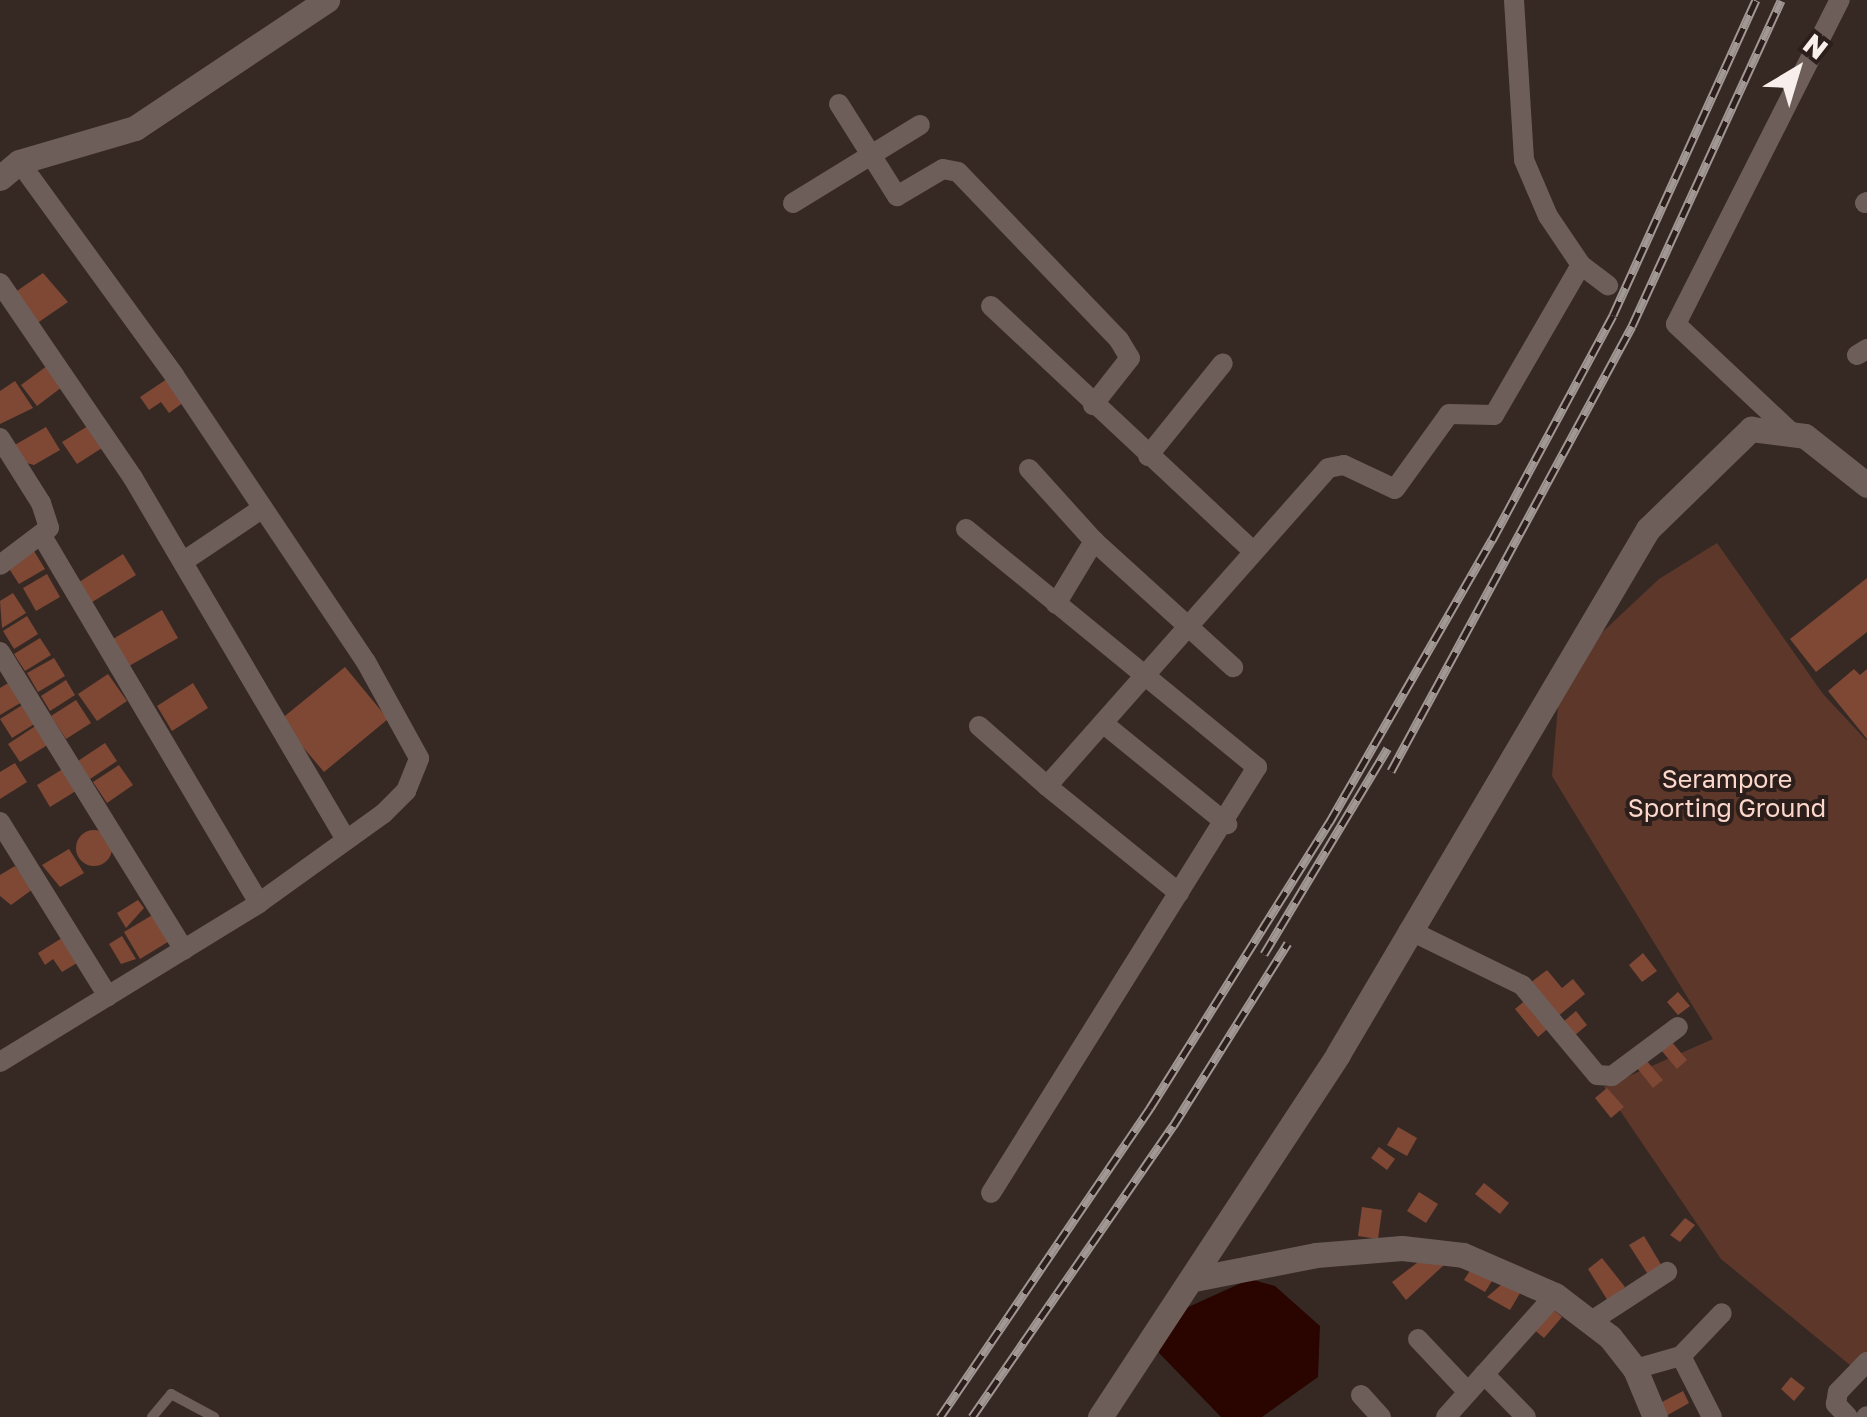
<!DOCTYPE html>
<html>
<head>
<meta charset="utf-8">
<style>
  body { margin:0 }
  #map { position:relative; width:1867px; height:1417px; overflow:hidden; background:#362924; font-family:"Golos Text",sans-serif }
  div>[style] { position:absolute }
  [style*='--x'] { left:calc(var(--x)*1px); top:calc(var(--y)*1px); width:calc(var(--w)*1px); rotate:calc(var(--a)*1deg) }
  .green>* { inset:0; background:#5d372a }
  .water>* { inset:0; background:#2a0500 }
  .building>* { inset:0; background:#7f4835 }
  .round { border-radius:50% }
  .service>* { height:10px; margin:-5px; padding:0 5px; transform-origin:5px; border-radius:5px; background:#6d5e59 }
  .minor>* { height:20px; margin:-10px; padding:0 10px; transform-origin:10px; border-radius:10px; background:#6d5e59 }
  .tertiary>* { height:25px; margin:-12.5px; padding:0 12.5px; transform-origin:12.5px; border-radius:12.5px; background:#6d5e59 }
  .rail>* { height:9px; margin-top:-4.5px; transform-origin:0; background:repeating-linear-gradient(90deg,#2c1f1b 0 15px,#a19793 0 30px); box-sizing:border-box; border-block:2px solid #a19793 }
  span { translate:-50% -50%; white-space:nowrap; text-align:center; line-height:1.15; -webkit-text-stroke:8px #2c1f1b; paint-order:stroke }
  .park-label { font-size:25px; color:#fcd7cb }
  .north { position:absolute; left:1747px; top:20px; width:100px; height:100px; -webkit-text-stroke:8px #2c1f1b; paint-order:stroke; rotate:38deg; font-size:28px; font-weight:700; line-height:40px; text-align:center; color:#f8efec }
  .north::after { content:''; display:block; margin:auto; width:35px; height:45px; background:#f8efec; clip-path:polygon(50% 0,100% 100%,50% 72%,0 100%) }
</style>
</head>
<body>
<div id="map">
  <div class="green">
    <i style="clip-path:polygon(1717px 543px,1823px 694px,1867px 741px,1867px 1353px,1850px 1365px,1721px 1259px,1604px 1087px,1713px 1039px,1552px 776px,1561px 671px,1659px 579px)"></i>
  </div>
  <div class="water">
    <i style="clip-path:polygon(1250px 1279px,1275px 1286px,1320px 1326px,1318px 1377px,1262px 1417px,1221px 1417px,1159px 1353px,1159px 1338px,1175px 1313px)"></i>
  </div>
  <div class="building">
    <i style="clip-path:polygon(43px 273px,68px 302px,33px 326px,11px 295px)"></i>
    <i style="clip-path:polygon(51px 363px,66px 384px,37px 406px,21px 385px)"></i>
    <i style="clip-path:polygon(167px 379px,184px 402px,169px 413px,161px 402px,149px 410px,140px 397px)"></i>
    <i style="clip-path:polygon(15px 381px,33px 408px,0 424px,0 391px)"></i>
    <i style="clip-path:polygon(88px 426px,102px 448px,77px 464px,62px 442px)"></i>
    <i style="clip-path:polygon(46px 427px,60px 450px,34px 465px,23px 462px,13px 446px)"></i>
    <i style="clip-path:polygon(34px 551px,45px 569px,19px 584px,8px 567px)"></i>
    <i style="clip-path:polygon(123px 554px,136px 575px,89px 604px,76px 584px)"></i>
    <i style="clip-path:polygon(47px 574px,60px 597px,36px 611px,23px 588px)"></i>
    <i style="clip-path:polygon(1867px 578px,1867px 632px,1816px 672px,1790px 639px)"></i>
    <i style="clip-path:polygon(13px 593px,26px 613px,2px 628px,0 601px)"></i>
    <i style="clip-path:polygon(162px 610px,178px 638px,129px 666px,113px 639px)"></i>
    <i style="clip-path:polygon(27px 616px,38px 634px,14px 649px,3px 631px)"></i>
    <i style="clip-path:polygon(40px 638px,51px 655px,25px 671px,14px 654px)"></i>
    <i style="clip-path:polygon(54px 658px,65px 676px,38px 692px,27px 673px)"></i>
    <i style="clip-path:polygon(345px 667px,388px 719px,324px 772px,280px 720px)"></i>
    <i style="clip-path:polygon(1854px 669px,1860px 675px,1867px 669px,1867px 739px,1828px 691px)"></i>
    <i style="clip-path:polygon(108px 674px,127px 701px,97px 721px,78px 694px)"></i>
    <i style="clip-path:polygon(66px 680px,75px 695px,50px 711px,41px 696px)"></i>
    <i style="clip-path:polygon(10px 682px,22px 702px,0 715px,0 688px)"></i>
    <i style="clip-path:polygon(193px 683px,208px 708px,172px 731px,157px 706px)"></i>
    <i style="clip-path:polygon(76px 700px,91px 723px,66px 739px,51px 716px)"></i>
    <i style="clip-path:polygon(24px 704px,36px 723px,12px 738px,0 719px)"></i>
    <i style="clip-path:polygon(37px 725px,49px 744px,20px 762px,8px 744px)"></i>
    <i style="clip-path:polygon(105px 743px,117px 761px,90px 779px,78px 761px)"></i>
    <i style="clip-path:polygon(15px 763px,27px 782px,0 799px,0 772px)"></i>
    <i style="clip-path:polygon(119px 765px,133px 785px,107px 803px,93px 782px)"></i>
    <i style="clip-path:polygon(66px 767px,79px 789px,50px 807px,37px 785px)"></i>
    <i class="round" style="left:76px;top:830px;width:36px;height:36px"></i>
    <i style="clip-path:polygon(69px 849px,84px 873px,60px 887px,42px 865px)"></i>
    <i style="clip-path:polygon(15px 866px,33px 889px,11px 905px,0 896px,0 875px)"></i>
    <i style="clip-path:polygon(138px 900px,144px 908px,126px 928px,117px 913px)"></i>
    <i style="clip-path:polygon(154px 914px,171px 940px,140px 959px,124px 932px)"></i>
    <i style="clip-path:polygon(122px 936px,136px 959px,121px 964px,109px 944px)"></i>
    <i style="clip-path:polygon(62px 938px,77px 963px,62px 972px,53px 959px,45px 965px,38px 953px)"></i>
    <i style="clip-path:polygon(1643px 953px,1657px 971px,1642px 982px,1629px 965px)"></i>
    <i style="clip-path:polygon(1547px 970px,1562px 988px,1573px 979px,1585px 994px,1557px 1017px,1530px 983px)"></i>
    <i style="clip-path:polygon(1678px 992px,1690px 1006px,1678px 1015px,1667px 1002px)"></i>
    <i style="clip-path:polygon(1528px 998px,1551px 1026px,1538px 1037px,1515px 1009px)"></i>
    <i style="clip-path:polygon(1576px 1011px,1587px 1025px,1574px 1036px,1563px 1022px)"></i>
    <i style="clip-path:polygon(1671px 1041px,1687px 1060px,1677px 1069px,1661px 1050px)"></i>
    <i style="clip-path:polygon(1646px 1060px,1663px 1080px,1653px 1088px,1637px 1068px)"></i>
    <i style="clip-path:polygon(1607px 1088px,1624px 1107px,1611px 1118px,1595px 1098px)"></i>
    <i style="clip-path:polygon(1398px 1127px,1417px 1138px,1407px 1156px,1387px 1145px)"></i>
    <i style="clip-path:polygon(1379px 1147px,1395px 1159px,1387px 1170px,1371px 1158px)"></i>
    <i style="clip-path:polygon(1484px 1183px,1509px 1203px,1500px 1214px,1475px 1194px)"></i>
    <i style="clip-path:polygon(1419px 1192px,1438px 1204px,1426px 1223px,1407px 1211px)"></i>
    <i style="clip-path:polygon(1362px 1207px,1382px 1210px,1378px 1239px,1358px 1236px)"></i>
    <i style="clip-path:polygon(1685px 1218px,1695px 1225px,1680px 1242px,1670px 1235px)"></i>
    <i style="clip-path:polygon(1644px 1236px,1663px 1268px,1649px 1276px,1629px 1245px)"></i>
    <i style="clip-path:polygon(1426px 1256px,1444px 1265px,1406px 1300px,1392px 1282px)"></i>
    <i style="clip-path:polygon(1602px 1258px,1625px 1287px,1608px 1301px,1588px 1269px)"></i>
    <i style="clip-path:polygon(1471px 1269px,1492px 1281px,1485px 1292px,1464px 1280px)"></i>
    <i style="clip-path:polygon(1508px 1279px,1523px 1288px,1510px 1310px,1487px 1297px)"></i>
    <i style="clip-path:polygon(1550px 1307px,1562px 1317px,1544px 1338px,1532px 1328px)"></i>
    <i style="clip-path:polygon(1791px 1377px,1805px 1388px,1794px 1401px,1781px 1389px)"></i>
    <i style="clip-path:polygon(1683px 1391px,1689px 1403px,1666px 1416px,1660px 1403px)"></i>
  </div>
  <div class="service">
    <i style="--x:152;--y:1417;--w:30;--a:-50"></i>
    <i style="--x:171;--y:1394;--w:49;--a:28.1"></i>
  </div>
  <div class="minor">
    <i style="--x:1514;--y:0;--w:160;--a:86.4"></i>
    <i style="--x:1524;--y:160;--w:61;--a:66.8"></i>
    <i style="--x:1548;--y:216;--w:59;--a:56"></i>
    <i style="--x:1581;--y:265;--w:34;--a:37"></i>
    <i style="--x:839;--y:104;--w:109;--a:57.8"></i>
    <i style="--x:897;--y:196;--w:53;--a:-30.4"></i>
    <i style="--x:943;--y:169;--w:15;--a:11"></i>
    <i style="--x:958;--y:172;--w:233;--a:46.2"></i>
    <i style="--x:1119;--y:340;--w:21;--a:59"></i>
    <i style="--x:1130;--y:358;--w:60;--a:128.2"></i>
    <i style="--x:793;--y:203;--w:149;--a:-31.6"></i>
    <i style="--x:1865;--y:203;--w:2;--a:-27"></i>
    <i style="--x:0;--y:283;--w:236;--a:55.7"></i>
    <i style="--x:133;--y:478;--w:420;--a:59.5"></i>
    <i style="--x:991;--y:306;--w:359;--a:43.1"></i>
    <i style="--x:1857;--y:355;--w:12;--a:-31"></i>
    <i style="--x:1794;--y:435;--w:162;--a:-136.8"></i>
    <i style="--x:1676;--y:324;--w:363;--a:-63.2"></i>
    <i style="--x:0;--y:438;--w:77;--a:57.8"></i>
    <i style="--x:41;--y:503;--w:26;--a:72"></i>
    <i style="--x:49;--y:528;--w:61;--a:142.9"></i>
    <i style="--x:1148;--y:456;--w:119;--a:-51.1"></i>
    <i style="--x:1029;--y:469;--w:97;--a:47.9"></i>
    <i style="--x:966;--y:529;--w:376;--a:39.3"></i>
    <i style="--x:1257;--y:767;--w:502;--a:121.98"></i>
    <i style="--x:42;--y:536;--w:426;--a:59.4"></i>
    <i style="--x:184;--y:561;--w:95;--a:-33.9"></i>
    <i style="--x:1056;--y:604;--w:74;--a:-58.9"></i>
    <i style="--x:1094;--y:541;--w:188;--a:42.2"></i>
    <i style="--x:0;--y:652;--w:350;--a:58.3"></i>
    <i style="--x:1104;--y:724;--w:159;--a:39.1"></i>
    <i style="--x:979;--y:726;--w:91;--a:41.4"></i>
    <i style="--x:0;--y:822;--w:205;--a:58.2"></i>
    <i style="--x:1179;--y:893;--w:170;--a:-141"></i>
    <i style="--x:1047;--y:786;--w:424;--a:-48.5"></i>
    <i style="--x:1328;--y:468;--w:16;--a:-11"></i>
    <i style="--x:1344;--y:465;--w:56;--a:25.2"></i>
    <i style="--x:1395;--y:489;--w:92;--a:-54.2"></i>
    <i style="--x:1449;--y:414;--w:45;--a:1.3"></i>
    <i style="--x:1494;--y:415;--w:173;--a:-59.9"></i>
    <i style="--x:1409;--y:930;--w:126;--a:26"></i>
    <i style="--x:1522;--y:985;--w:117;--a:50.2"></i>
    <i style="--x:1597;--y:1075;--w:15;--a:4"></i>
    <i style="--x:1612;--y:1076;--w:82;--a:-36.6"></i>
    <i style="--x:0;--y:1062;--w:304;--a:-31.5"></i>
    <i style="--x:259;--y:903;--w:153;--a:-35.7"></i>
    <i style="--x:383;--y:814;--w:33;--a:-45"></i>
    <i style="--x:406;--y:791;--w:35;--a:-68"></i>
    <i style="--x:419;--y:758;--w:110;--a:-118.9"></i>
    <i style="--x:366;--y:662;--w:345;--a:-123.8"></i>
    <i style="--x:174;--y:375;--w:263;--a:-126"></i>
    <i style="--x:1590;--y:1322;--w:92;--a:-33"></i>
    <i style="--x:1418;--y:1339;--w:73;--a:46.7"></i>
    <i style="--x:1681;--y:1356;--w:59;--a:-46.4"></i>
    <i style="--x:1635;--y:1369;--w:48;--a:-15.8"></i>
    <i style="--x:1681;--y:1356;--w:68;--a:63.1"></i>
    <i style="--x:1484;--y:1374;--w:60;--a:45.7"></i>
    <i style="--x:1361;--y:1395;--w:30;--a:48"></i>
    <i style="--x:1446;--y:1417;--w:164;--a:-48.2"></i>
    <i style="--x:1848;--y:1417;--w:18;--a:-133"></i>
    <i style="--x:1836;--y:1404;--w:12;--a:-81"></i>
    <i style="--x:1838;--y:1392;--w:42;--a:-46"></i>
    <i style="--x:1866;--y:1417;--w:1;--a:-45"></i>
  </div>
  <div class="tertiary">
    <i style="--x:0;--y:178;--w:25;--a:-40"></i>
    <i style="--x:19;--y:162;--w:121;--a:-16.3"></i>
    <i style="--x:135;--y:128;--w:231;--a:-33.7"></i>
    <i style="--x:1194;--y:1279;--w:124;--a:-11.1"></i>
    <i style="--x:1316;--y:1255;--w:86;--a:-4.7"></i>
    <i style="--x:1402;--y:1248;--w:61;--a:6.5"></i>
    <i style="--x:1463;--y:1255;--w:100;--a:23.5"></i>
    <i style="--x:1555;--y:1295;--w:69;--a:37.4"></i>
    <i style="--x:1610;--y:1337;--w:41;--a:52"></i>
    <i style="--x:1635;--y:1369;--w:52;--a:67.4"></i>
    <i style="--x:1100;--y:1417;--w:434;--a:-56.7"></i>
    <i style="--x:1338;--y:1054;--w:610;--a:-59.44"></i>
    <i style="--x:1648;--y:529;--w:144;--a:-44.2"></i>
    <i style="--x:1751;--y:429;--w:54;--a:7.4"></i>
    <i style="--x:1805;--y:436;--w:79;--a:38.3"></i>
  </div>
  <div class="rail">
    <i style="--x:1391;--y:771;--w:506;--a:-61.56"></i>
    <i style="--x:1632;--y:326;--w:358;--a:-65.4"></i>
    <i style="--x:1264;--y:954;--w:240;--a:-59"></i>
    <i style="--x:940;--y:1417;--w:374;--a:-55.8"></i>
    <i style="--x:1150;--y:1108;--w:337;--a:-57.9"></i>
    <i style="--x:1329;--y:823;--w:327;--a:-60.1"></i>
    <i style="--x:1492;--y:540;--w:255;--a:-61.7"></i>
    <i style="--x:1613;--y:315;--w:346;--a:-65.6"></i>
    <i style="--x:972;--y:1417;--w:354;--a:-55.4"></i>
    <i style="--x:1173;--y:1126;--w:216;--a:-57.9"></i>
  </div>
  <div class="park-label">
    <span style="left:1727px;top:794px">Serampore<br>Sporting Ground</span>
  </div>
  <div class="north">N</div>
</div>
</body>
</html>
